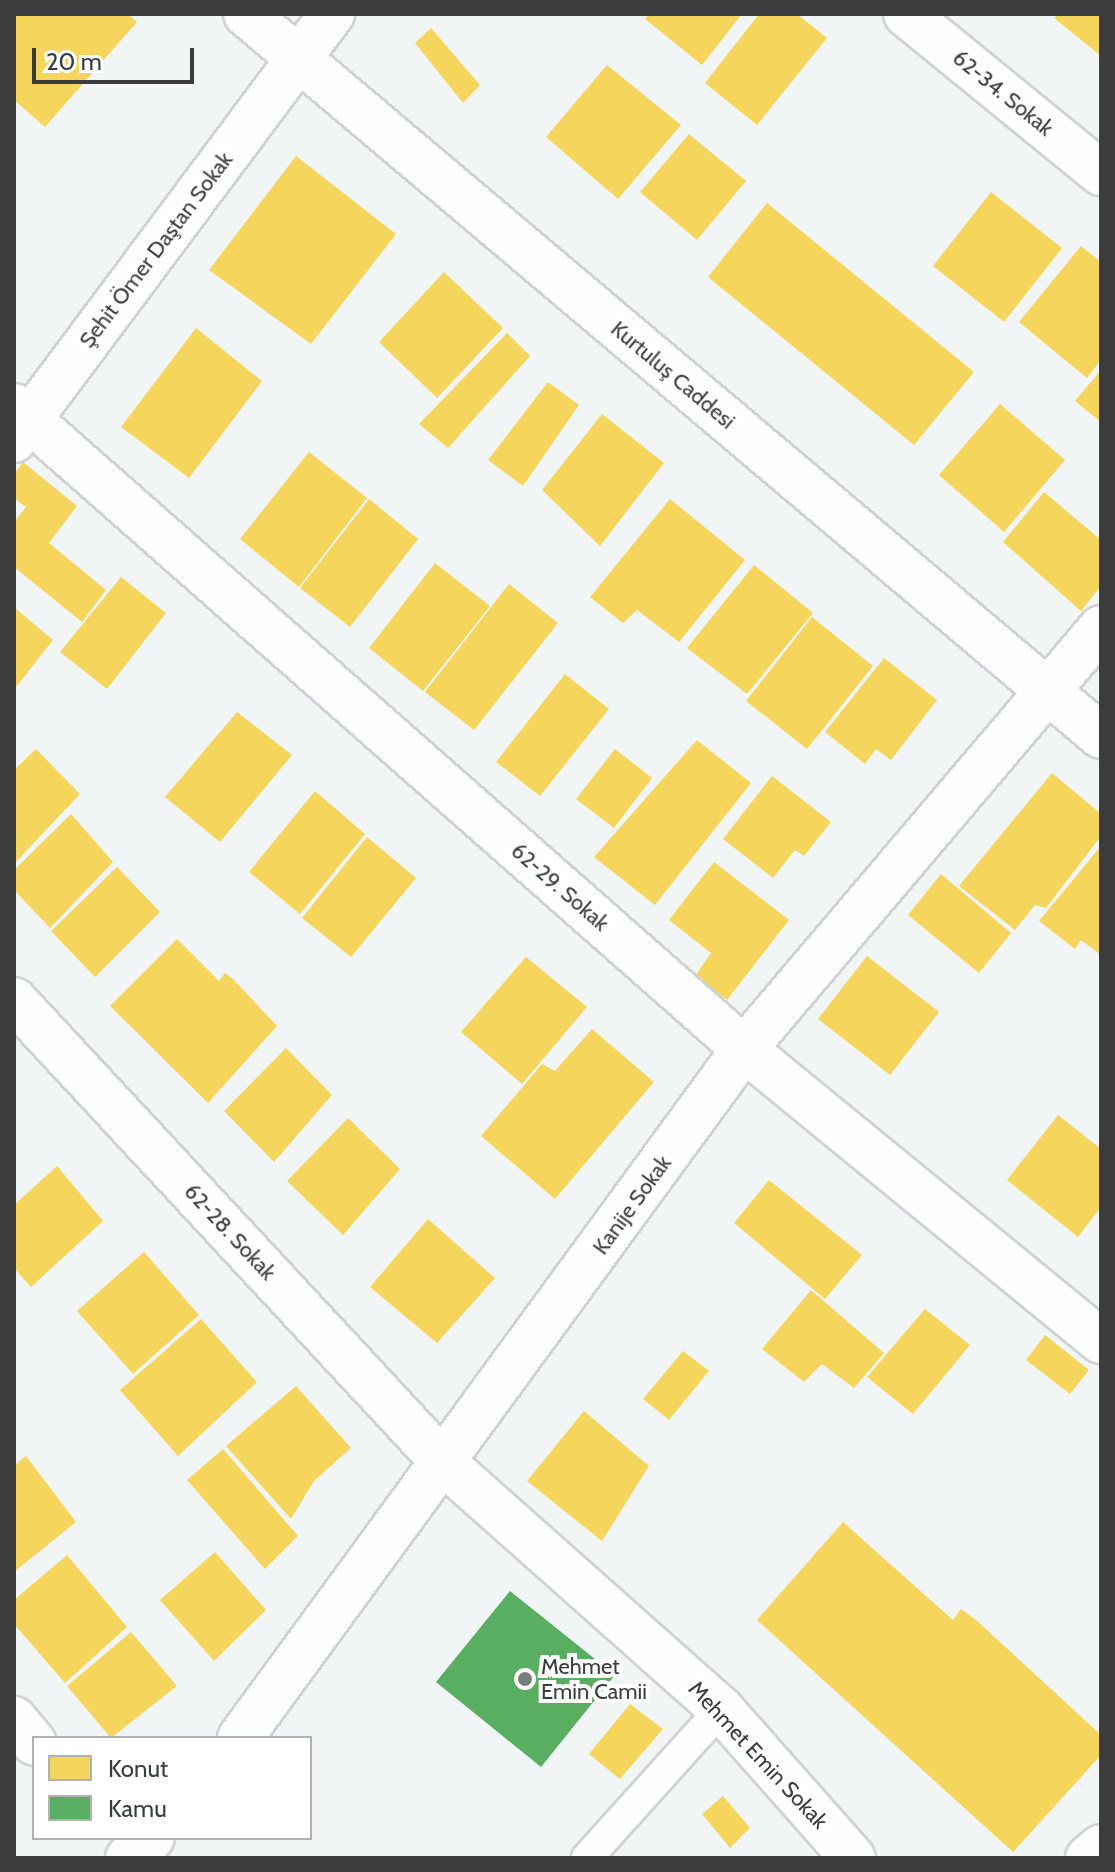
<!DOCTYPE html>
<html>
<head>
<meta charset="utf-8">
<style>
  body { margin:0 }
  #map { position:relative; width:1115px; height:1872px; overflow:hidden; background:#f1f5f6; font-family:Cabin,sans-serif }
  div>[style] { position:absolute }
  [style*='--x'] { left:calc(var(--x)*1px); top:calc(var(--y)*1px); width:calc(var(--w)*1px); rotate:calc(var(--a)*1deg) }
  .homes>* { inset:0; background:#f6d55c }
  .public>* { inset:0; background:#5aae61 }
  .roads { filter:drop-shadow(2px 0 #cfd2d2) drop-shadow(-2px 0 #cfd2d2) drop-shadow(0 2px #cfd2d2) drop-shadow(0 -2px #cfd2d2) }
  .service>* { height:30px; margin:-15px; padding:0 15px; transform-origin:15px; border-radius:15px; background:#fdfefe }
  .minor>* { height:44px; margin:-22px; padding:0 22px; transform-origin:22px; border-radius:22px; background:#fdfefe }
  .tertiary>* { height:44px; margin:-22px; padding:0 22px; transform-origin:22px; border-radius:22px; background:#fdfefe }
  .dots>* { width:22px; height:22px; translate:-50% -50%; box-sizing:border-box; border:4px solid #fff; border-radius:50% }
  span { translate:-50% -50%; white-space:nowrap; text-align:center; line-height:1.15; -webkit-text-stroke:8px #fff; paint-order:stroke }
  .street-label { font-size:22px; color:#3a3c3d }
  .poi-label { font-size:22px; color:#3a3c3d }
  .left { translate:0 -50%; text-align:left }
  .frame { position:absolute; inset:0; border:16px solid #3a3c3d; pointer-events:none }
  .legend { position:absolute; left:32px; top:1736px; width:280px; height:104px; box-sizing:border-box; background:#fff; border:2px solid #b0b1b1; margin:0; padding:10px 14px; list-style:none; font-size:24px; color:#3a3c3d }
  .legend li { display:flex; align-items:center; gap:16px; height:40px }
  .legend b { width:40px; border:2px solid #b0b1b1 }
  .scale { position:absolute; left:32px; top:48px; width:162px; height:36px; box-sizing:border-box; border:4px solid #3a3c3d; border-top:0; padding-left:10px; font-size:24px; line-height:28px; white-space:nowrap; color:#3a3c3d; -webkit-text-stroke:6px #fff; paint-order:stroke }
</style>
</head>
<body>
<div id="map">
  <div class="homes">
    <i style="clip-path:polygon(14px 14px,128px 14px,137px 22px,45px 127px,14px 100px)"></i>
    <i style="clip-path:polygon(649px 14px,742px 14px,702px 65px,645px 19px)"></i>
    <i style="clip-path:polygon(759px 14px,797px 14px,827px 38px,757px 125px,705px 83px)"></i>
    <i style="clip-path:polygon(1058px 14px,1101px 14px,1101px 56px,1054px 18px)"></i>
    <i style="clip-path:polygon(431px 28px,480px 85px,463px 103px,415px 43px)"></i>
    <i style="clip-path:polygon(607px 65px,681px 125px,618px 199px,546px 137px)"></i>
    <i style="clip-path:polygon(689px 134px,746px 181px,697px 240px,640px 192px)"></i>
    <i style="clip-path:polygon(296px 156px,396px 234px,311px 344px,209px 270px)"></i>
    <i style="clip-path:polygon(991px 192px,1062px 248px,1004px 322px,933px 266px)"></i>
    <i style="clip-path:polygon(767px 203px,974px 372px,914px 445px,708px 277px)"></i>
    <i style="clip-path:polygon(1081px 246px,1101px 262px,1101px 360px,1087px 378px,1019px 322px)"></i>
    <i style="clip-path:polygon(444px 272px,503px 328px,437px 398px,379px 342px)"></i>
    <i style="clip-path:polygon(196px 328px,262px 381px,189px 478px,121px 427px)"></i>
    <i style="clip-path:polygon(507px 333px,530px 356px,448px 448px,419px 424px)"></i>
    <i style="clip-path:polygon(1101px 370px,1101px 422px,1075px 401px)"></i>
    <i style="clip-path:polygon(548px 382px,579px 405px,523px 486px,488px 460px)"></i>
    <i style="clip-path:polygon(1000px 404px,1065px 460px,1004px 532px,939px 475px)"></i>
    <i style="clip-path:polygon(602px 414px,664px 463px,600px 546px,542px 490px)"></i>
    <i style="clip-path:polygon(309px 452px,367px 498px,299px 587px,240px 539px)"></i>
    <i style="clip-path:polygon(23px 462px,77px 506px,49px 543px,106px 590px,82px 622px,14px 567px,14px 522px,26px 507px,14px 498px,14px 474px)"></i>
    <i style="clip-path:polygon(1044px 492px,1101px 540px,1101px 586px,1081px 611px,1003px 542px)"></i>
    <i style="clip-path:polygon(369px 499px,418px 539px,350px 627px,300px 588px)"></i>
    <i style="clip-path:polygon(670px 499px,745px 560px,679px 642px,637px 610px,623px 623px,590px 597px)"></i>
    <i style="clip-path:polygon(435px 563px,490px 606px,423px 691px,369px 648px)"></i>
    <i style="clip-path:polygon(754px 565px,813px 613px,747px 694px,687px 648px)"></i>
    <i style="clip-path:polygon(121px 577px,166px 613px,107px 689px,60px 652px)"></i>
    <i style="clip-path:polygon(509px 584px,558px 623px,474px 730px,425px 692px)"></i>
    <i style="clip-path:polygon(14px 607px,53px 640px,17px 686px,14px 684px)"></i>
    <i style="clip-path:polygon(812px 617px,873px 666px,807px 749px,746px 701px)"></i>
    <i style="clip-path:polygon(884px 658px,937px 700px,891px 760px,876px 749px,865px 764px,825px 732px)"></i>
    <i style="clip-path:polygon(565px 674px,609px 709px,540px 796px,496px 762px)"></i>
    <i style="clip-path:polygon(237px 712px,292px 755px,220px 842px,165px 797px)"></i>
    <i style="clip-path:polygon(697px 740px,751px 783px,655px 905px,594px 857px)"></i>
    <i style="clip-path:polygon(36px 749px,80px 794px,14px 864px,14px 770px)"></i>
    <i style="clip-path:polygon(615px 749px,652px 778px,614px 828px,576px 799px)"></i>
    <i style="clip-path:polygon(1052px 773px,1101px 814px,1101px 836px,1046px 908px,1035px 905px,1015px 930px,959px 886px)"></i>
    <i style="clip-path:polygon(772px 776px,831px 822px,804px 856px,795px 850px,773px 878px,723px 839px)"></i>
    <i style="clip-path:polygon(315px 791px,365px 834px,300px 914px,249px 872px)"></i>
    <i style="clip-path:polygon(71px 814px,113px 862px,50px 928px,14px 890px,14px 870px)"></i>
    <i style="clip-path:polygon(367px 837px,416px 878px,351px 957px,302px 918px)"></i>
    <i style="clip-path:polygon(1101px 846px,1101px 955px,1081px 940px,1075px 949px,1039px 921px)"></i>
    <i style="clip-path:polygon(714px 862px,789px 920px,727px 1000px,695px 976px,711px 953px,669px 920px)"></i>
    <i style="clip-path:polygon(117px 867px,160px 912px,95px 977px,51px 931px)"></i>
    <i style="clip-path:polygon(941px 874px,1011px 933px,979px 973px,908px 915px)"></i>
    <i style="clip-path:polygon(177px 939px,219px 981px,225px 973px,233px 979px,277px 1026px,208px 1103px,110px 1006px)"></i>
    <i style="clip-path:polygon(867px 956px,939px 1012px,890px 1075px,818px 1019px)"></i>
    <i style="clip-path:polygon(526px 957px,587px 1007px,522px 1084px,461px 1032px)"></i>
    <i style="clip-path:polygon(592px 1029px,654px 1082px,555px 1199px,481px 1136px,542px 1064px,555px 1071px)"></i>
    <i style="clip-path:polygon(286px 1048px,332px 1095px,274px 1162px,224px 1111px)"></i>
    <i style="clip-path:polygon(1058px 1115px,1101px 1149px,1101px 1207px,1078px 1237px,1007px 1180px)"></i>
    <i style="clip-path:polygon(348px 1118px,400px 1169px,343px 1235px,287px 1181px)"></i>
    <i style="clip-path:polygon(57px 1166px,103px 1221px,31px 1287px,14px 1268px,14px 1205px)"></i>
    <i style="clip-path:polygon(769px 1180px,862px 1255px,825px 1299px,734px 1223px)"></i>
    <i style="clip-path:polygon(428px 1219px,495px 1278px,437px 1343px,370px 1287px)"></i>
    <i style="clip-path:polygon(144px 1252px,199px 1315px,133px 1374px,77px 1311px)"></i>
    <i style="clip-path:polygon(811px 1290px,884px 1353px,854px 1388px,822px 1364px,804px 1382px,762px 1349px)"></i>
    <i style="clip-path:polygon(925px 1309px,970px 1345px,913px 1414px,867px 1377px)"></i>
    <i style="clip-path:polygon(201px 1319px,257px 1382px,178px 1456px,120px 1390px)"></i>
    <i style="clip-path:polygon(1045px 1335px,1089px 1370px,1070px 1394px,1026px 1360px)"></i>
    <i style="clip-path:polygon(683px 1351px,709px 1371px,669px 1420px,643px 1399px)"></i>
    <i style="clip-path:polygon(296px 1386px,351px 1448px,314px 1481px,291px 1519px,226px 1446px)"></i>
    <i style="clip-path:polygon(584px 1411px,649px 1466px,602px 1541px,527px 1481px)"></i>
    <i style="clip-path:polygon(223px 1449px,298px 1536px,265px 1569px,187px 1480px)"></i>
    <i style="clip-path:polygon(26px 1456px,76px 1522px,14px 1572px,14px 1466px)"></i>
    <i style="clip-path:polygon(843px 1522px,953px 1620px,961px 1609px,975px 1619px,1101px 1735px,1101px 1755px,1013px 1852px,757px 1620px)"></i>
    <i style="clip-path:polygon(215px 1552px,266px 1610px,214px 1661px,160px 1600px)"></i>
    <i style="clip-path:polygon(67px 1555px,127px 1627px,65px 1683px,14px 1624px,14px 1600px)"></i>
    <i style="clip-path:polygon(131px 1632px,177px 1686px,111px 1738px,67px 1686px)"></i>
    <i style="clip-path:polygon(630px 1704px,663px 1729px,620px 1779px,589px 1754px)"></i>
    <i style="clip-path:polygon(723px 1796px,750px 1828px,730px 1848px,702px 1814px)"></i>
  </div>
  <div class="public">
    <i style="clip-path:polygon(510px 1591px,615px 1675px,541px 1767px,436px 1682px)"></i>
  </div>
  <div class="roads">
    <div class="service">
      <i style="--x:587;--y:1858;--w:200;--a:-48"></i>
    </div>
    <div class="minor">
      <i style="--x:906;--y:14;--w:252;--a:39.2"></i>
      <i style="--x:14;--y:406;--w:973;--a:41.37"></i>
      <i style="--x:744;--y:1049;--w:461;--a:39.3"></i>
      <i style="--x:14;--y:440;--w:532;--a:-53.26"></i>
      <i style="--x:14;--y:1000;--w:633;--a:47.11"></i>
      <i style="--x:445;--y:1464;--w:369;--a:41.6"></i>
      <i style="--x:721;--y:1709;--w:199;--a:48.5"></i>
      <i style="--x:14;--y:1719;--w:31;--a:50"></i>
      <i style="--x:240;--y:1738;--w:854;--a:-53.81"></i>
      <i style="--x:744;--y:1049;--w:552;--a:-49.7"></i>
      <i style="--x:128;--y:1858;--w:31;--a:-40"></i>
      <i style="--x:1088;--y:1858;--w:17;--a:-40"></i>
    </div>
    <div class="tertiary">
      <i style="--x:246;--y:14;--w:1119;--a:40.18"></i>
    </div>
  </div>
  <div class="dots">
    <i style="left:525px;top:1679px;background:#7a7d7e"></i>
  </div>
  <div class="street-label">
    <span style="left:1003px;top:93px;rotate:39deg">62-34. Sokak</span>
    <span style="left:156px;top:250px;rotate:-53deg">Şehit Ömer Daştan Sokak</span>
    <span style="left:673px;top:375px;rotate:40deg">Kurtuluş Caddesi</span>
    <span style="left:560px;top:887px;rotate:41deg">62-29. Sokak</span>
    <span style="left:632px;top:1205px;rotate:-54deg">Kanije Sokak</span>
    <span style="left:230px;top:1232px;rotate:47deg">62-28. Sokak</span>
    <span style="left:758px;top:1755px;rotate:47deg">Mehmet Emin Sokak</span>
  </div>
  <div class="poi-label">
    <span class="left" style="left:541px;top:1679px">Mehmet<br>Emin Camii</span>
  </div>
  <div class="frame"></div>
  <ul class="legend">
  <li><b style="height:22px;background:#f6d55c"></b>Konut</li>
  <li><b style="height:22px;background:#5aae61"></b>Kamu</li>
  </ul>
  <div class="scale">20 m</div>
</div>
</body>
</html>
